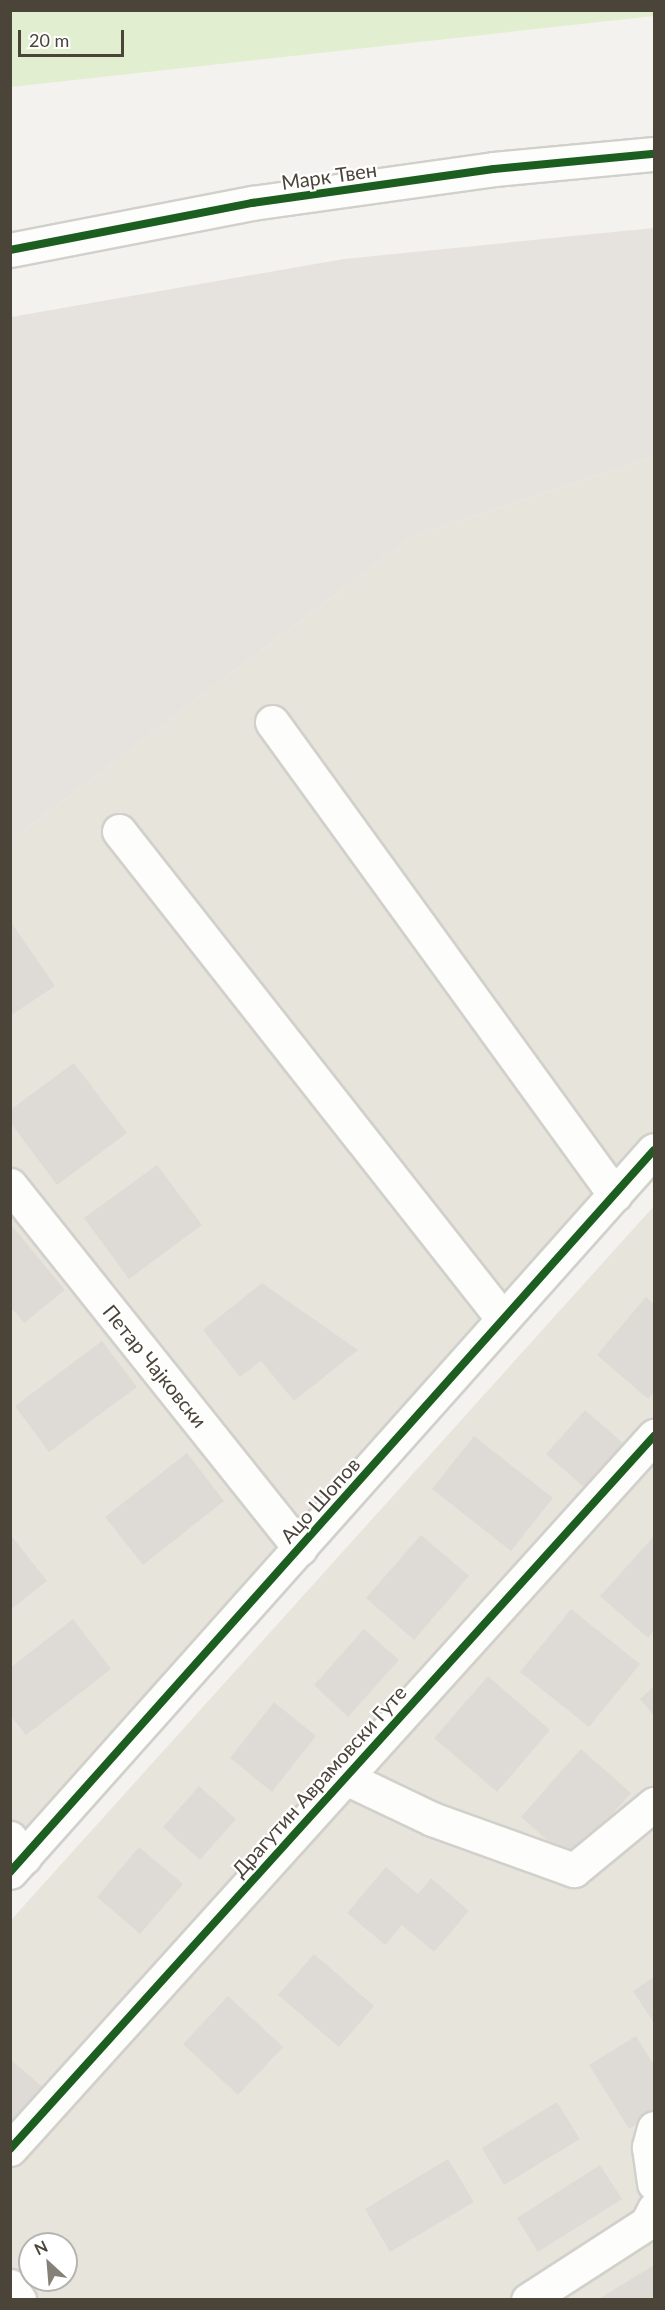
<!DOCTYPE html>
<html>
<head>
<meta charset="utf-8">
<style>
  body { margin:0 }
  #map { position:relative; width:665px; height:2310px; overflow:hidden; background:#f4f2ee; font-family:Lato,sans-serif }
  div>[style] { position:absolute }
  [style*='--x'] { left:calc(var(--x)*1px); top:calc(var(--y)*1px); width:calc(var(--w)*1px); rotate:calc(var(--a)*1deg) }
  .residential>* { inset:0; background:#e7e4dc }
  .industrial>* { inset:0; background:#e6e2de }
  .green>* { inset:0; background:#e1eecf }
  .building>* { inset:0; background:#dedbd6 }
  .roads { filter:drop-shadow(2px 0 #d2d0cb) drop-shadow(-2px 0 #d2d0cb) drop-shadow(0 2px #d2d0cb) drop-shadow(0 -2px #d2d0cb) }
  .minor>* { height:33px; margin:-16.5px; padding:0 16.5px; transform-origin:16.5px; border-radius:16.5px; background:#fdfdfc }
  .tertiary>* { height:33px; margin:-16.5px; padding:0 16.5px; transform-origin:16.5px; border-radius:16.5px; background:#fdfdfc }
  .cycleway>* { height:8px; margin:-4px; padding:0 4px; transform-origin:4px; border-radius:4px; background:#1b5e20 }
  span { translate:-50% -50%; white-space:nowrap; text-align:center; line-height:1.15; -webkit-text-stroke:4.5px #fff; paint-order:stroke }
  .street-label { font-size:20px; color:#4b4439 }
  .frame { position:absolute; inset:0; border:12px solid #4b4439; pointer-events:none }
  .north { position:absolute; left:18px; top:2232px; width:60px; height:60px; box-sizing:border-box; background:#fff; border:2px solid #b7b4b0; border-radius:50%; rotate:334deg; font-size:16px; font-weight:700; line-height:24px; text-align:center; color:#4b4439 }
  .north::after { content:''; display:block; margin:auto; width:21px; height:27px; background:#868178; clip-path:polygon(50% 0,100% 100%,50% 72%,0 100%) }
  .scale { position:absolute; left:18px; top:30px; width:106px; height:27px; box-sizing:border-box; border:3px solid #4b4439; border-top:0; padding-left:8px; font-size:18px; line-height:21px; white-space:nowrap; color:#4b4439; -webkit-text-stroke:4px #fff; paint-order:stroke }
</style>
</head>
<body>
<div id="map">
  <div class="residential">
    <i style="clip-path:polygon(654px 456px,654px 1150px,11px 1872px,11px 840px,412px 536px)"></i>
    <i style="clip-path:polygon(evenodd,654px 1206px,654px 2299px,11px 2300px,11px 1920px,654px 1206px,30px 2244px,66px 2244px,66px 2280px,30px 2280px,30px 2244px)"></i>
  </div>
  <div class="industrial">
    <i style="clip-path:polygon(654px 228px,654px 456px,412px 536px,11px 840px,11px 317px,344px 259px)"></i>
  </div>
  <div class="green">
    <i style="clip-path:polygon(654px 10px,654px 16px,11px 87px,11px 11px)"></i>
  </div>
  <div class="building">
    <i style="clip-path:polygon(10px 921px,55px 986px,10px 1016px)"></i>
    <i style="clip-path:polygon(74px 1063px,127px 1133px,57px 1185px,10px 1122px,10px 1110px)"></i>
    <i style="clip-path:polygon(157px 1165px,202px 1225px,129px 1279px,84px 1218px)"></i>
    <i style="clip-path:polygon(13px 1227px,65px 1290px,24px 1323px,13px 1310px,10px 1313px,10px 1228px)"></i>
    <i style="clip-path:polygon(262px 1283px,358px 1350px,294px 1401px,261px 1361px,240px 1377px,203px 1330px)"></i>
    <i style="clip-path:polygon(646px 1297px,654px 1304px,654px 1392px,648px 1399px,597px 1355px)"></i>
    <i style="clip-path:polygon(102px 1341px,137px 1387px,49px 1452px,15px 1406px)"></i>
    <i style="clip-path:polygon(585px 1410px,625px 1445px,586px 1489px,546px 1454px)"></i>
    <i style="clip-path:polygon(474px 1436px,553px 1498px,511px 1551px,432px 1489px)"></i>
    <i style="clip-path:polygon(187px 1453px,224px 1501px,143px 1565px,105px 1517px)"></i>
    <i style="clip-path:polygon(10px 1534px,47px 1581px,10px 1610px)"></i>
    <i style="clip-path:polygon(421px 1535px,469px 1576px,414px 1640px,366px 1598px)"></i>
    <i style="clip-path:polygon(653px 1537px,654px 1630px,648px 1638px,600px 1596px)"></i>
    <i style="clip-path:polygon(571px 1609px,640px 1664px,589px 1727px,520px 1672px)"></i>
    <i style="clip-path:polygon(73px 1619px,111px 1669px,26px 1735px,10px 1715px,10px 1668px)"></i>
    <i style="clip-path:polygon(364px 1629px,399px 1660px,348px 1717px,314px 1685px)"></i>
    <i style="clip-path:polygon(488px 1676px,550px 1730px,497px 1792px,434px 1738px)"></i>
    <i style="clip-path:polygon(654px 1686px,654px 1716px,640px 1699px)"></i>
    <i style="clip-path:polygon(274px 1702px,316px 1736px,272px 1792px,230px 1758px)"></i>
    <i style="clip-path:polygon(581px 1749px,631px 1793px,571px 1861px,521px 1817px)"></i>
    <i style="clip-path:polygon(199px 1786px,236px 1819px,200px 1860px,163px 1827px)"></i>
    <i style="clip-path:polygon(139px 1847px,183px 1884px,140px 1934px,97px 1897px)"></i>
    <i style="clip-path:polygon(386px 1867px,418px 1894px,431px 1878px,469px 1911px,434px 1952px,402px 1925px,385px 1945px,347px 1913px)"></i>
    <i style="clip-path:polygon(314px 1954px,374px 2006px,339px 2047px,278px 1995px)"></i>
    <i style="clip-path:polygon(654px 1977px,654px 2023px,633px 1991px)"></i>
    <i style="clip-path:polygon(228px 1996px,283px 2047px,238px 2095px,183px 2044px)"></i>
    <i style="clip-path:polygon(636px 2036px,654px 2065px,654px 2113px,629px 2129px,589px 2065px)"></i>
    <i style="clip-path:polygon(10px 2059px,47px 2091px,10px 2133px)"></i>
    <i style="clip-path:polygon(557px 2102px,580px 2139px,504px 2185px,482px 2148px)"></i>
    <i style="clip-path:polygon(448px 2159px,474px 2202px,390px 2252px,365px 2209px)"></i>
    <i style="clip-path:polygon(600px 2165px,622px 2199px,538px 2252px,517px 2218px)"></i>
    <i style="clip-path:polygon(654px 2265px,654px 2300px,597px 2300px)"></i>
  </div>
  <div class="roads">
    <div class="minor">
      <i style="--x:272;--y:722;--w:584;--a:54.05"></i>
      <i style="--x:119;--y:831;--w:621;--a:51.8"></i>
      <i style="--x:10;--y:1185;--w:465;--a:51.4"></i>
      <i style="--x:344;--y:1777;--w:98;--a:25.5"></i>
      <i style="--x:432;--y:1819;--w:151;--a:19.8"></i>
      <i style="--x:574;--y:1870;--w:104;--a:-39.5"></i>
      <i style="--x:10;--y:1838;--w:24;--a:54"></i>
      <i style="--x:654;--y:2128;--w:20;--a:105"></i>
      <i style="--x:649;--y:2147;--w:37;--a:82"></i>
      <i style="--x:10;--y:2149;--w:961;--a:-47.91"></i>
      <i style="--x:10;--y:2286;--w:17;--a:57"></i>
      <i style="--x:528;--y:2300;--w:142;--a:-32.9"></i>
      <i style="--x:647;--y:2223;--w:16;--a:-63"></i>
    </div>
    <div class="tertiary">
      <i style="--x:10;--y:250;--w:247;--a:-11"></i>
      <i style="--x:252;--y:203;--w:244;--a:-8"></i>
      <i style="--x:494;--y:169;--w:161;--a:-5.4"></i>
      <i style="--x:10;--y:1872;--w:967;--a:-48.27"></i>
    </div>
  </div>
  <div class="cycleway">
    <i style="--x:10;--y:250;--w:247;--a:-11"></i>
    <i style="--x:252;--y:203;--w:244;--a:-8"></i>
    <i style="--x:494;--y:169;--w:161;--a:-5.4"></i>
    <i style="--x:10;--y:1872;--w:967;--a:-48.27"></i>
    <i style="--x:10;--y:2149;--w:961;--a:-47.91"></i>
  </div>
  <div class="street-label">
    <span style="left:329px;top:176px;rotate:-8deg">Марк Твен</span>
    <span style="left:155px;top:1366px;rotate:51deg">Петар Чајковски</span>
    <span style="left:320px;top:1500px;rotate:-48deg">Ацо Шопов</span>
    <span style="left:319px;top:1781px;rotate:-48deg">Драгутин Аврамовски Гуте</span>
  </div>
  <div class="frame"></div>
  <div class="north">N</div>
  <div class="scale">20 m</div>
</div>
</body>
</html>
